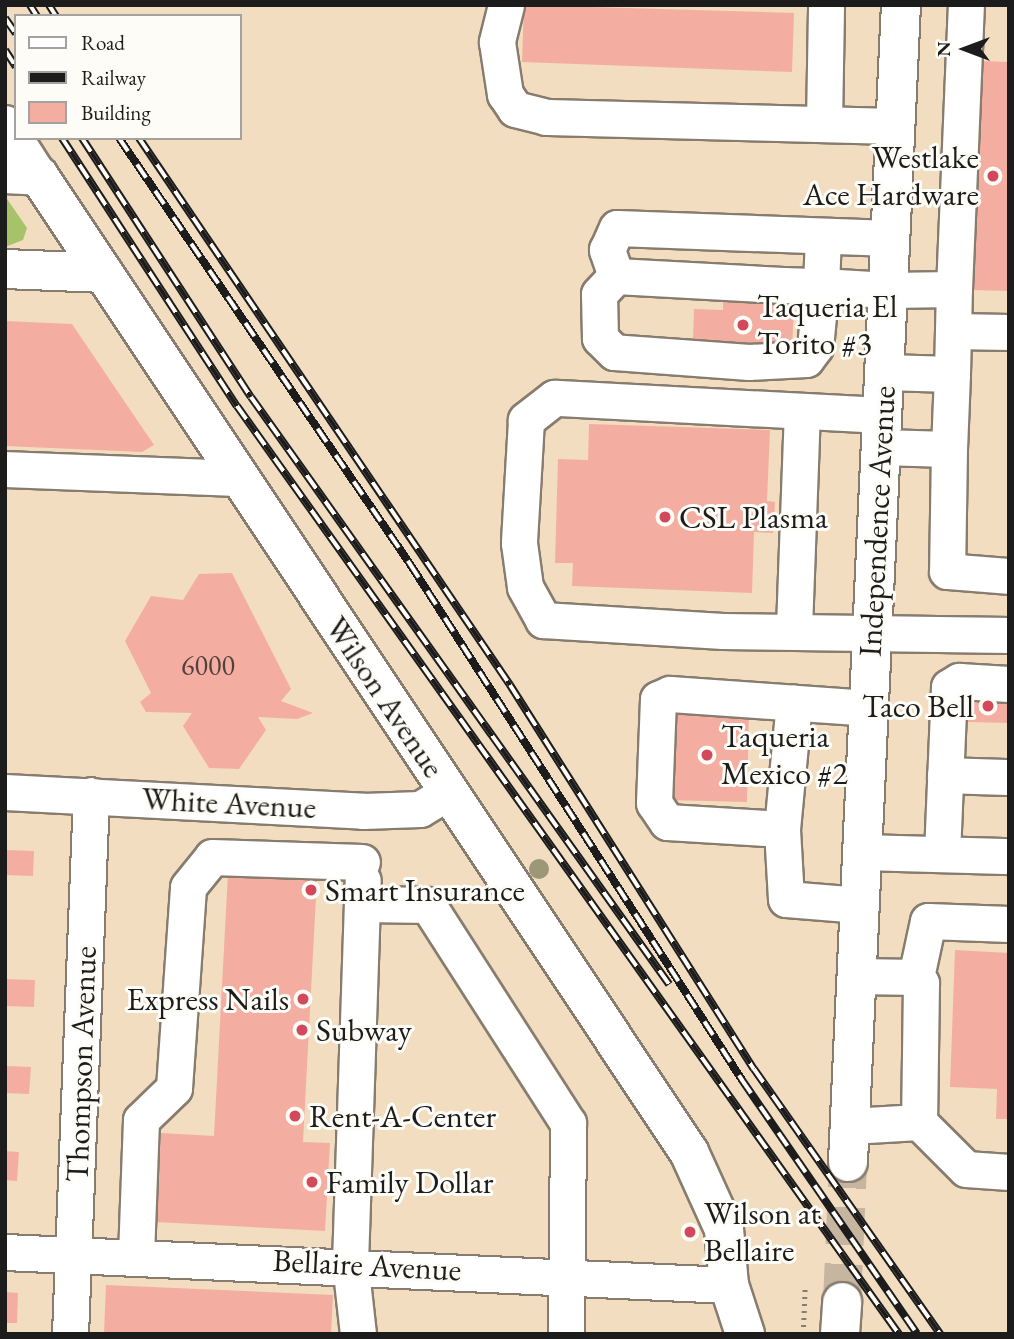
<!DOCTYPE html>
<html>
<head>
<meta charset="utf-8">
<style>
  body { margin:0 }
  #map { position:relative; width:1014px; height:1339px; overflow:hidden; background:#f2ddc0; font-family:"EB Garamond",serif }
  div>[style] { position:absolute }
  [style*='--x'] { left:calc(var(--x)*1px); top:calc(var(--y)*1px); width:calc(var(--w)*1px); rotate:calc(var(--a)*1deg) }
  .green>* { inset:0; background:#a7c369 }
  .building>* { inset:0; background:#f4aea1 }
  .major-tunnel>* { height:38px; margin-top:-19px; transform-origin:0; background:repeating-linear-gradient(90deg,#c7b69f 0 38px,transparent 0 57px) }
  .path>* { height:4.5px; margin-top:-2.25px; transform-origin:0; background:repeating-linear-gradient(90deg,#877c6e 0 2px,transparent 0 7px) }
  .roads { filter:drop-shadow(2px 0 #877c6e) drop-shadow(-2px 0 #877c6e) drop-shadow(0 2px #877c6e) drop-shadow(0 -2px #877c6e) }
  .minor>* { height:35px; margin:-17.5px; padding:0 17.5px; transform-origin:17.5px; border-radius:17.5px; background:#fff }
  .major>* { height:38px; margin:-19px; padding:0 19px; transform-origin:19px; border-radius:19px; background:#fff }
  .rail>* { height:8px; margin-top:-4px; transform-origin:0; background:repeating-linear-gradient(90deg,#fdfcf7 0 16px,#1c1c1c 0 32px); box-sizing:border-box; border-block:2px solid #1c1c1c }
  .trees>* { width:20px; height:20px; margin:-10px; border-radius:50%; background:#9b9877 }
  .dots>* { width:19px; height:19px; translate:-50% -50%; box-sizing:border-box; border:4px solid #fdfcf7; border-radius:50% }
  span { translate:-50% -50%; white-space:nowrap; text-align:center; line-height:1.15; -webkit-text-stroke:6px #fdfcf7; paint-order:stroke }
  .number-label { font-size:28px; color:#52403d }
  .number-label span { -webkit-text-stroke-width:0 }
  .poi-label { font-size:32px; color:#1c1c1c }
  .right { translate:-100% -50%; text-align:right }
  .left { translate:0 -50%; text-align:left }
  .street-label { font-size:32px; color:#1c1c1c }
  .frame { position:absolute; inset:0; border:7px solid #1c1c1c; pointer-events:none }
  .legend { position:absolute; left:14px; top:14px; width:228px; height:126px; box-sizing:border-box; background:#fdfcf7; border:2px solid #a3a29f; margin:0; padding:9px 12px; list-style:none; font-size:21px; color:#1c1c1c }
  .legend li { display:flex; align-items:center; gap:14px; height:35px }
  .legend b { width:35px; border:2px solid #a3a29f }
  .north { position:absolute; left:930px; top:14px; width:70px; height:70px; -webkit-text-stroke:5px #fdfcf7; paint-order:stroke; rotate:270deg; font-size:19px; font-weight:700; line-height:28px; text-align:center; color:#1c1c1c }
  .north::after { content:''; display:block; margin:auto; width:24px; height:32px; background:#1c1c1c; clip-path:polygon(50% 0,100% 100%,50% 72%,0 100%) }
</style>
</head>
<body>
<div id="map">
  <div class="green">
    <i style="clip-path:polygon(5px 196px,27px 228px,23px 240px,5px 247px)"></i>
  </div>
  <div class="building">
    <i style="clip-path:polygon(524px 5px,794px 13px,792px 72px,522px 62px)"></i>
    <i style="clip-path:polygon(982px 61px,1009px 62px,1009px 291px,971px 290px)"></i>
    <i style="clip-path:polygon(723px 300px,794px 303px,792px 350px,721px 352px,721px 341px,693px 340px,694px 309px,723px 310px)"></i>
    <i style="clip-path:polygon(5px 321px,72px 324px,154px 445px,142px 452px,5px 446px)"></i>
    <i style="clip-path:polygon(589px 424px,770px 430px,767px 501px,775px 502px,773px 533px,754px 532px,752px 593px,572px 586px,573px 563px,555px 563px,558px 459px,588px 460px)"></i>
    <i style="clip-path:polygon(232px 573px,291px 689px,281px 701px,313px 713px,297px 719px,258px 717px,266px 730px,239px 769px,209px 768px,183px 726px,192px 713px,146px 712px,140px 702px,151px 693px,125px 641px,151px 596px,183px 600px,199px 574px)"></i>
    <i style="clip-path:polygon(969px 689px,1009px 690px,1009px 723px,968px 722px)"></i>
    <i style="clip-path:polygon(667px 707px,749px 709px,747px 802px,664px 800px)"></i>
    <i style="clip-path:polygon(5px 850px,34px 851px,33px 876px,5px 875px)"></i>
    <i style="clip-path:polygon(228px 873px,317px 878px,303px 1142px,330px 1143px,325px 1231px,156px 1222px,161px 1133px,214px 1136px)"></i>
    <i style="clip-path:polygon(955px 950px,1009px 953px,1009px 1119px,996px 1119px,997px 1089px,950px 1087px)"></i>
    <i style="clip-path:polygon(5px 979px,35px 980px,34px 1007px,5px 1006px)"></i>
    <i style="clip-path:polygon(5px 1066px,31px 1067px,29px 1094px,5px 1093px)"></i>
    <i style="clip-path:polygon(5px 1151px,19px 1152px,17px 1181px,5px 1180px)"></i>
    <i style="clip-path:polygon(106px 1285px,333px 1295px,331px 1334px,104px 1334px)"></i>
    <i style="clip-path:polygon(5px 1292px,18px 1293px,17px 1323px,5px 1323px)"></i>
  </div>
  <div class="major-tunnel">
    <i style="--x:842;--y:1302;--w:140;--a:-87.5"></i>
  </div>
  <div class="path">
    <i style="--x:803;--y:1334;--w:48;--a:-87.6"></i>
  </div>
  <div class="roads">
    <div class="minor">
      <i style="--x:506;--y:5;--w:38;--a:104"></i>
      <i style="--x:497;--y:42;--w:53;--a:81.3"></i>
      <i style="--x:505;--y:94;--w:18;--a:56"></i>
      <i style="--x:515;--y:109;--w:32;--a:14"></i>
      <i style="--x:546;--y:117;--w:349;--a:1.5"></i>
      <i style="--x:5;--y:123;--w:63;--a:57.3"></i>
      <i style="--x:824;--y:123;--w:118;--a:-89"></i>
      <i style="--x:823;--y:236;--w:50;--a:92.3"></i>
      <i style="--x:821;--y:286;--w:61;--a:95.6"></i>
      <i style="--x:815;--y:347;--w:15;--a:127"></i>
      <i style="--x:806;--y:359;--w:57;--a:177"></i>
      <i style="--x:749;--y:362;--w:135;--a:-175.8"></i>
      <i style="--x:614;--y:352;--w:20;--a:-135"></i>
      <i style="--x:600;--y:338;--w:44;--a:-91.3"></i>
      <i style="--x:599;--y:294;--w:25;--a:-47"></i>
      <i style="--x:616;--y:276;--w:167;--a:3.1"></i>
      <i style="--x:783;--y:285;--w:38;--a:2"></i>
      <i style="--x:821;--y:286;--w:67;--a:3.4"></i>
      <i style="--x:888;--y:290;--w:66;--a:-0.9"></i>
      <i style="--x:954;--y:289;--w:284;--a:-87.6"></i>
      <i style="--x:616;--y:276;--w:28;--a:-109"></i>
      <i style="--x:607;--y:250;--w:24;--a:-66"></i>
      <i style="--x:617;--y:228;--w:273;--a:2.1"></i>
      <i style="--x:953;--y:331;--w:56;--a:1"></i>
      <i style="--x:884;--y:372;--w:68;--a:1.7"></i>
      <i style="--x:952;--y:374;--w:85;--a:-88.7"></i>
      <i style="--x:882;--y:415;--w:328;--a:-177"></i>
      <i style="--x:554;--y:398;--w:36;--a:142"></i>
      <i style="--x:526;--y:420;--w:123;--a:93.3"></i>
      <i style="--x:519;--y:543;--w:44;--a:82.2"></i>
      <i style="--x:525;--y:587;--w:38;--a:61"></i>
      <i style="--x:543;--y:620;--w:180;--a:3.5"></i>
      <i style="--x:723;--y:631;--w:286;--a:0.8"></i>
      <i style="--x:880;--y:447;--w:69;--a:1.7"></i>
      <i style="--x:949;--y:449;--w:75;--a:-87.7"></i>
      <i style="--x:949;--y:449;--w:122;--a:90.9"></i>
      <i style="--x:947;--y:571;--w:62;--a:4.6"></i>
      <i style="--x:5;--y:469;--w:234;--a:2.2"></i>
      <i style="--x:794;--y:628;--w:217;--a:-87.9"></i>
      <i style="--x:945;--y:775;--w:64;--a:1.8"></i>
      <i style="--x:5;--y:792;--w:359;--a:3"></i>
      <i style="--x:363;--y:811;--w:57;--a:-2"></i>
      <i style="--x:420;--y:809;--w:33;--a:-31"></i>
      <i style="--x:782;--y:829;--w:127;--a:-84.6"></i>
      <i style="--x:862;--y:852;--w:147;--a:1.6"></i>
      <i style="--x:942;--y:854;--w:167;--a:-87.6"></i>
      <i style="--x:949;--y:687;--w:12;--a:-31"></i>
      <i style="--x:959;--y:681;--w:50;--a:3.4"></i>
      <i style="--x:364;--y:904;--w:64;--a:0.9"></i>
      <i style="--x:428;--y:905;--w:259;--a:57.3"></i>
      <i style="--x:568;--y:1123;--w:211;--a:90.5"></i>
      <i style="--x:860;--y:905;--w:74;--a:-175.4"></i>
      <i style="--x:786;--y:899;--w:70;--a:-93.3"></i>
      <i style="--x:782;--y:829;--w:115;--a:-176.5"></i>
      <i style="--x:667;--y:822;--w:23;--a:-124"></i>
      <i style="--x:654;--y:803;--w:104;--a:-87.8"></i>
      <i style="--x:658;--y:699;--w:13;--a:-23"></i>
      <i style="--x:670;--y:694;--w:199;--a:4"></i>
      <i style="--x:1009;--y:924;--w:81;--a:-177.9"></i>
      <i style="--x:928;--y:921;--w:57;--a:102.1"></i>
      <i style="--x:916;--y:977;--w:8;--a:50"></i>
      <i style="--x:921;--y:983;--w:139;--a:90.8"></i>
      <i style="--x:919;--y:1122;--w:66;--a:45"></i>
      <i style="--x:966;--y:1169;--w:43;--a:4"></i>
      <i style="--x:857;--y:976;--w:59;--a:1"></i>
      <i style="--x:850;--y:1126;--w:69;--a:-3.3"></i>
      <i style="--x:5;--y:1252;--w:725;--a:2.61"></i>
      <i style="--x:136;--y:1256;--w:136;--a:-87.9"></i>
      <i style="--x:141;--y:1120;--w:46;--a:-44.1"></i>
      <i style="--x:174;--y:1088;--w:201;--a:-86"></i>
      <i style="--x:188;--y:887;--w:38;--a:-51"></i>
      <i style="--x:212;--y:857;--w:150;--a:1.9"></i>
      <i style="--x:70;--y:1334;--w:539;--a:-87.77"></i>
      <i style="--x:358;--y:1334;--w:71;--a:-96.4"></i>
      <i style="--x:350;--y:1263;--w:383;--a:-88.1"></i>
    </div>
    <div class="major">
      <i style="--x:5;--y:174;--w:34;--a:3"></i>
      <i style="--x:39;--y:176;--w:1173;--a:56.34"></i>
      <i style="--x:689;--y:1152;--w:85;--a:65.6"></i>
      <i style="--x:724;--y:1229;--w:56;--a:84.9"></i>
      <i style="--x:729;--y:1285;--w:52;--a:71.9"></i>
      <i style="--x:5;--y:269;--w:98;--a:2.3"></i>
      <i style="--x:848;--y:1162;--w:1158;--a:-87.38"></i>
      <i style="--x:840;--y:1334;--w:32;--a:-86"></i>
    </div>
  </div>
  <div class="rail">
    <i style="--x:30;--y:5;--w:13;--a:58"></i>
    <i style="--x:49;--y:5;--w:13;--a:58"></i>
    <i style="--x:5;--y:18;--w:19;--a:55"></i>
    <i style="--x:5;--y:50;--w:20;--a:57"></i>
    <i style="--x:62;--y:138;--w:320;--a:56.9"></i>
    <i style="--x:237;--y:406;--w:1140;--a:54.5"></i>
    <i style="--x:82;--y:138;--w:309;--a:56.9"></i>
    <i style="--x:251;--y:397;--w:721;--a:54.55"></i>
    <i style="--x:119;--y:138;--w:516;--a:55.66"></i>
    <i style="--x:410;--y:564;--w:614;--a:57.24"></i>
    <i style="--x:742;--y:1080;--w:308;--a:55.4"></i>
    <i style="--x:139;--y:138;--w:661;--a:55.85"></i>
    <i style="--x:510;--y:685;--w:455;--a:57.6"></i>
    <i style="--x:754;--y:1069;--w:324;--a:54.9"></i>
  </div>
  <div class="trees">
    <i style="left:539px;top:869px"></i>
  </div>
  <div class="dots">
    <i style="left:993px;top:176px;background:#d1495b"></i>
    <i style="left:743px;top:325px;background:#d1495b"></i>
    <i style="left:665px;top:517px;background:#d1495b"></i>
    <i style="left:988px;top:706px;background:#d1495b"></i>
    <i style="left:707px;top:755px;background:#d1495b"></i>
    <i style="left:311px;top:890px;background:#d1495b"></i>
    <i style="left:303px;top:999px;background:#d1495b"></i>
    <i style="left:302px;top:1030px;background:#d1495b"></i>
    <i style="left:295px;top:1116px;background:#d1495b"></i>
    <i style="left:312px;top:1182px;background:#d1495b"></i>
    <i style="left:690px;top:1232px;background:#d1495b"></i>
  </div>
  <div class="number-label">
    <span style="left:208px;top:665px">6000</span>
  </div>
  <div class="poi-label">
    <span class="right" style="left:979px;top:176px">Westlake<br>Ace Hardware</span>
    <span class="left" style="left:757px;top:325px">Taqueria El<br>Torito #3</span>
    <span class="left" style="left:679px;top:517px">CSL Plasma</span>
    <span class="right" style="left:974px;top:706px">Taco Bell</span>
    <span class="left" style="left:721px;top:755px">Taqueria<br>Mexico #2</span>
    <span class="left" style="left:325px;top:890px">Smart Insurance</span>
    <span class="right" style="left:289px;top:999px">Express Nails</span>
    <span class="left" style="left:316px;top:1030px">Subway</span>
    <span class="left" style="left:309px;top:1116px">Rent-A-Center</span>
    <span class="left" style="left:326px;top:1182px">Family Dollar</span>
    <span class="left" style="left:704px;top:1232px">Wilson at<br>Bellaire</span>
  </div>
  <div class="street-label">
    <span style="left:877px;top:521px;rotate:-87deg">Independence Avenue</span>
    <span style="left:385px;top:697px;rotate:56deg">Wilson Avenue</span>
    <span style="left:229px;top:803px;rotate:3deg">White Avenue</span>
    <span style="left:81px;top:1064px;rotate:-88deg">Thompson Avenue</span>
    <span style="left:367px;top:1265px;rotate:3deg">Bellaire Avenue</span>
  </div>
  <div class="frame"></div>
  <ul class="legend">
  <li><b style="height:9px;background:#fff"></b>Road</li>
  <li><b style="height:9px;background:#1c1c1c"></b>Railway</li>
  <li><b style="height:19px;background:#f4aea1"></b>Building</li>
  </ul>
  <div class="north">N</div>
</div>
</body>
</html>
